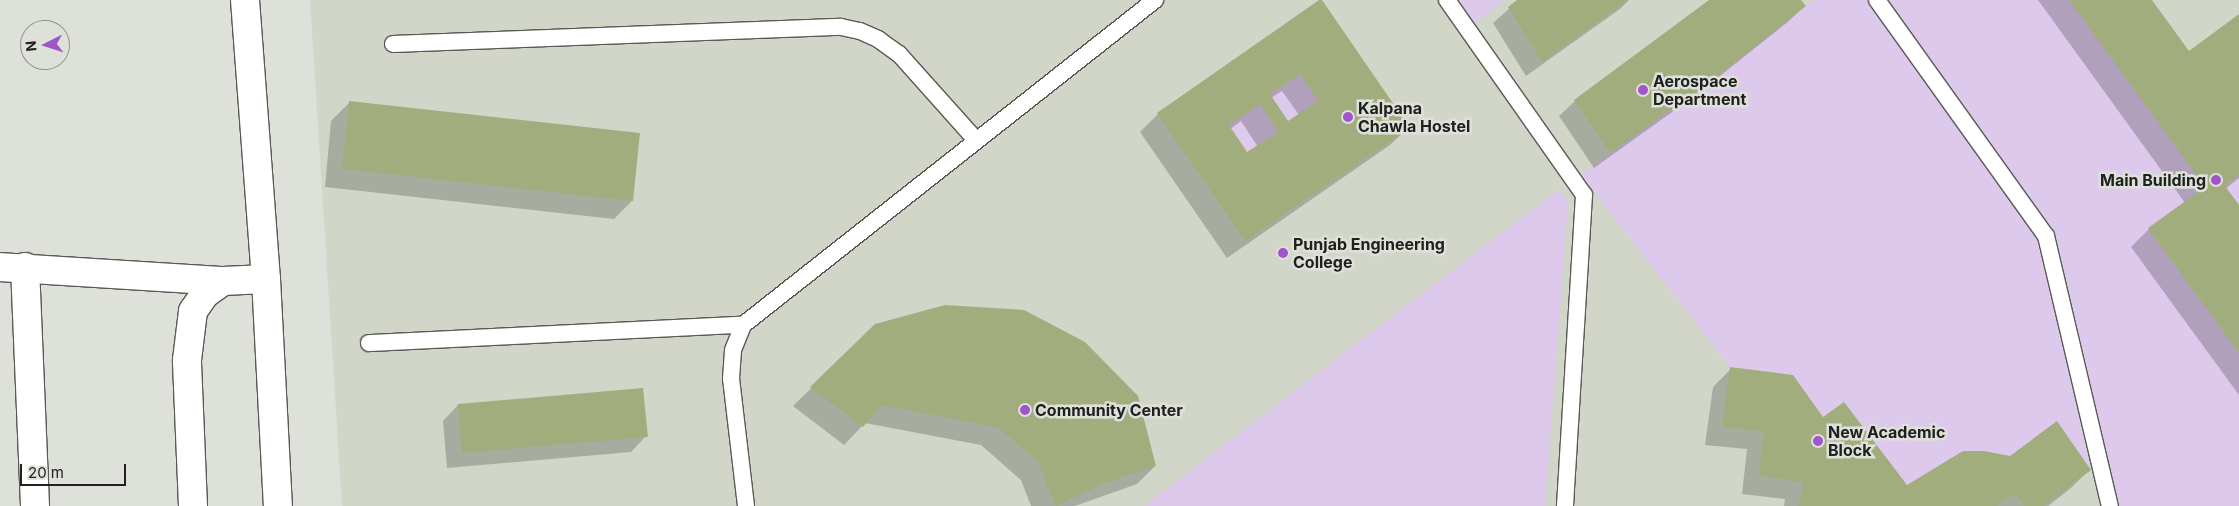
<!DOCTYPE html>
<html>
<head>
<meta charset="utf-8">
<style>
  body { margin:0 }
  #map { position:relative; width:2239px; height:506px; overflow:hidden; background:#dee0da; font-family:Inter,sans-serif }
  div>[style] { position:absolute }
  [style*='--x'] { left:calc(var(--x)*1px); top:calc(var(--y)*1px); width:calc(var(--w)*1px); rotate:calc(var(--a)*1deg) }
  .built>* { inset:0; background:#d2d6c9 }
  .green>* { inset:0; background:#ddc9ec }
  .shadow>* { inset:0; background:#0003 }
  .building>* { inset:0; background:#a2ad7e }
  .roads { filter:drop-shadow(1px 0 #595a55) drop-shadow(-1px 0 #595a55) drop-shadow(0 1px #595a55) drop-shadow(0 -1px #595a55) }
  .lane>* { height:16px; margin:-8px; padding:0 8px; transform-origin:8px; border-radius:8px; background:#fff }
  .street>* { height:28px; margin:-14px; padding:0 14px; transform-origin:14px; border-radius:14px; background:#fff }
  .dots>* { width:14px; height:14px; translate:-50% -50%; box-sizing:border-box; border:2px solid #dee0da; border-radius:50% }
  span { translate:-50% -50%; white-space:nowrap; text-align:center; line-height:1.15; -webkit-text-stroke:5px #dee0da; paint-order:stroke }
  .poi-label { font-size:16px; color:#20201e; font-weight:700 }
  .left { translate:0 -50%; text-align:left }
  .right { translate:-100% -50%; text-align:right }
  .north { position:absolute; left:20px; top:20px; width:50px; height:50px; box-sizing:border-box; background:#dee0da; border:1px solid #92938f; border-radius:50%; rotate:265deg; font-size:14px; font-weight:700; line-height:20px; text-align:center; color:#20201e }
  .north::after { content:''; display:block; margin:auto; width:18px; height:22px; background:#9e56c9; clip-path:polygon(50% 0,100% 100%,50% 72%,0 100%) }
  .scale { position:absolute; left:20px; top:464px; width:106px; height:22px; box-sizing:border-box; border:2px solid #20201e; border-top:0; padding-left:6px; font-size:15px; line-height:18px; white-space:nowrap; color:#20201e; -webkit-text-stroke:4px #dee0da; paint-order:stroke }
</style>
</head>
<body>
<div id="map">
  <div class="built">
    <i style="clip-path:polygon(310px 0,2239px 0,2239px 506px,342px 506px)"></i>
  </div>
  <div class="green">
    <i style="clip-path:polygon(1456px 0,1504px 0,1473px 24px)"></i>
    <i style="clip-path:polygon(1814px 0,1873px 0,2041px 237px,2091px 470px,2057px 421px,2010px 456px,1984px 451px,1963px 451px,1907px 485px,1823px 417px,1793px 375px,1730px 367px,1581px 175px,1713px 80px)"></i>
    <i style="clip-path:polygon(1879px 0,2069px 0,2192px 167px,2205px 187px,2148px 229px,2239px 353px,2239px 506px,2116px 506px,2051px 234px)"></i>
    <i style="clip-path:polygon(1300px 74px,1318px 101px,1288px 121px,1270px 94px)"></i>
    <i style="clip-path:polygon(1260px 104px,1278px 132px,1247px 152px,1229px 125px)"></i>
    <i style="clip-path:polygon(2239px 175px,2239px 205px,2225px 186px)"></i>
    <i style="clip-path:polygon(1558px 190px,1568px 201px,1545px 506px,1144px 506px)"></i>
  </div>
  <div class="shadow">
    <i style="clip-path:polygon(evenodd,1321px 0,1408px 128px,1390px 145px,1227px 258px,1140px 132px,1158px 114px,1321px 0,1282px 91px,1299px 115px,1287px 123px,1271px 98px,1282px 91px,1321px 0,1241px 121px,1258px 147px,1247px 154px,1230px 129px,1241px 121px)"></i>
    <i style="clip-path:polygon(1519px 0,1629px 0,1620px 9px,1526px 76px,1493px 23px)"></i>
    <i style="clip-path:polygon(1711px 0,1800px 0,1804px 6px,1789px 21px,1696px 95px,1594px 168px,1559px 116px,1575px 101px)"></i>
    <i style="clip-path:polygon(2038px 0,2151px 0,2189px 53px,2239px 16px,2239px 178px,2225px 189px,2239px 208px,2239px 395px,2131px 247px,2149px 229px,2185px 203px)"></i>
    <i style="clip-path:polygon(349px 103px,632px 201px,614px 219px,325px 187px,331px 121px)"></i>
    <i style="clip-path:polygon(876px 325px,1155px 466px,1137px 484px,1075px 506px,1031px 506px,1021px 480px,981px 445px,865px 423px,844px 445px,793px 406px)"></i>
    <i style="clip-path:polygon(1731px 369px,1823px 418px,1906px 486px,2089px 470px,2071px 488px,2048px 506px,1784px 506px,1785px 499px,1742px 494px,1747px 449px,1705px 445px,1713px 387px)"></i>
    <i style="clip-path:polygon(458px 405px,646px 436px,631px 452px,447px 468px,443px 421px)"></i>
  </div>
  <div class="building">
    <i style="clip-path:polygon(evenodd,1319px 0,1322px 0,1410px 128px,1245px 241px,1157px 113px,1319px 0,1300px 74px,1318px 101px,1288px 121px,1270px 94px,1300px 74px,1319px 0,1260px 104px,1278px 132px,1247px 152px,1229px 125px,1260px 104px)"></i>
    <i style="clip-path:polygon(1517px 0,1628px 0,1542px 62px,1508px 7px)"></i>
    <i style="clip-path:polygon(1709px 0,1801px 0,1806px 6px,1713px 80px,1610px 153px,1574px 100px)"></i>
    <i style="clip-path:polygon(2069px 0,2152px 0,2189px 51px,2239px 14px,2239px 175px,2225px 186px,2239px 205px,2239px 353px,2148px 228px,2205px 187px)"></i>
    <i style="clip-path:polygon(349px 101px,640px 133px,633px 201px,342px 169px)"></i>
    <i style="clip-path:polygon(945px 305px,1024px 310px,1085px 342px,1138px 396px,1156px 466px,1105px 483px,1056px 506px,1038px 462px,999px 428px,881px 405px,863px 427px,810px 387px,875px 324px)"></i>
    <i style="clip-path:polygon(1730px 367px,1793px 375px,1823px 417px,1844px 402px,1907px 485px,1963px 451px,1984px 451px,2010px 456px,2057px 421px,2091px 470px,2044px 506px,2025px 506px,2015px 494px,1997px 506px,1799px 506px,1803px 482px,1759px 476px,1764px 431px,1722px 427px)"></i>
    <i style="clip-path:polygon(643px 388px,648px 437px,462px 453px,458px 404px)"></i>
  </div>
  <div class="roads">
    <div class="lane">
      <i style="--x:1447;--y:0;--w:238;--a:54.9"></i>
      <i style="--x:1584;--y:195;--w:312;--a:93.5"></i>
      <i style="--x:1877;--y:0;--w:290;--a:54.4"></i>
      <i style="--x:2046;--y:236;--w:277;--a:76.7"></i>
      <i style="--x:393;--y:44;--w:448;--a:-2.2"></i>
      <i style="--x:841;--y:27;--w:19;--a:12"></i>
      <i style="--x:860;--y:31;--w:20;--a:24"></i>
      <i style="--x:878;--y:39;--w:26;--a:36"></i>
      <i style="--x:899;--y:54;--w:115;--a:48.2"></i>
      <i style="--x:369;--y:343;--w:374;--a:-2.8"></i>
      <i style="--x:746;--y:506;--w:128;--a:-96.7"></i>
      <i style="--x:731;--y:379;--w:29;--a:-86"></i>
      <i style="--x:733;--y:350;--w:27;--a:-68"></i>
      <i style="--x:743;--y:325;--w:525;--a:-38.27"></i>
    </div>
    <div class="street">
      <i style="--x:245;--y:0;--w:280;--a:85.7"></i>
      <i style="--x:266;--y:279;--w:227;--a:87"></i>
      <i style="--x:0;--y:267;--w:223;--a:3.6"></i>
      <i style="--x:25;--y:267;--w:239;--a:87.6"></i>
      <i style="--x:193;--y:506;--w:146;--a:-92.4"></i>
      <i style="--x:187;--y:360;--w:49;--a:-83"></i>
      <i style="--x:193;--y:311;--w:21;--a:-55"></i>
      <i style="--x:205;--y:294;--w:22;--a:-36"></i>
      <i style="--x:223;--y:281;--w:43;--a:-2.7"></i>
    </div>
  </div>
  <div class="dots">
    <i style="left:1643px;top:90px;background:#9e56c9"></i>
    <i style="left:1348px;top:117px;background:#9e56c9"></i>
    <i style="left:2216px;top:180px;background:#9e56c9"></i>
    <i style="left:1283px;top:253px;background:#9e56c9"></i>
    <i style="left:1025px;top:410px;background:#9e56c9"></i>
    <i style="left:1818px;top:441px;background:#9e56c9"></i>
  </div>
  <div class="poi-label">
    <span class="left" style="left:1653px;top:90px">Aerospace<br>Department</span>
    <span class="left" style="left:1358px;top:117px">Kalpana<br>Chawla Hostel</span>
    <span class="right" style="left:2206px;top:180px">Main Building</span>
    <span class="left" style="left:1293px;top:253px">Punjab Engineering<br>College</span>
    <span class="left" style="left:1035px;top:410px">Community Center</span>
    <span class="left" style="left:1828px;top:441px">New Academic<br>Block</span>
  </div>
  <div class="north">N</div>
  <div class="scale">20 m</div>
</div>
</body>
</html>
